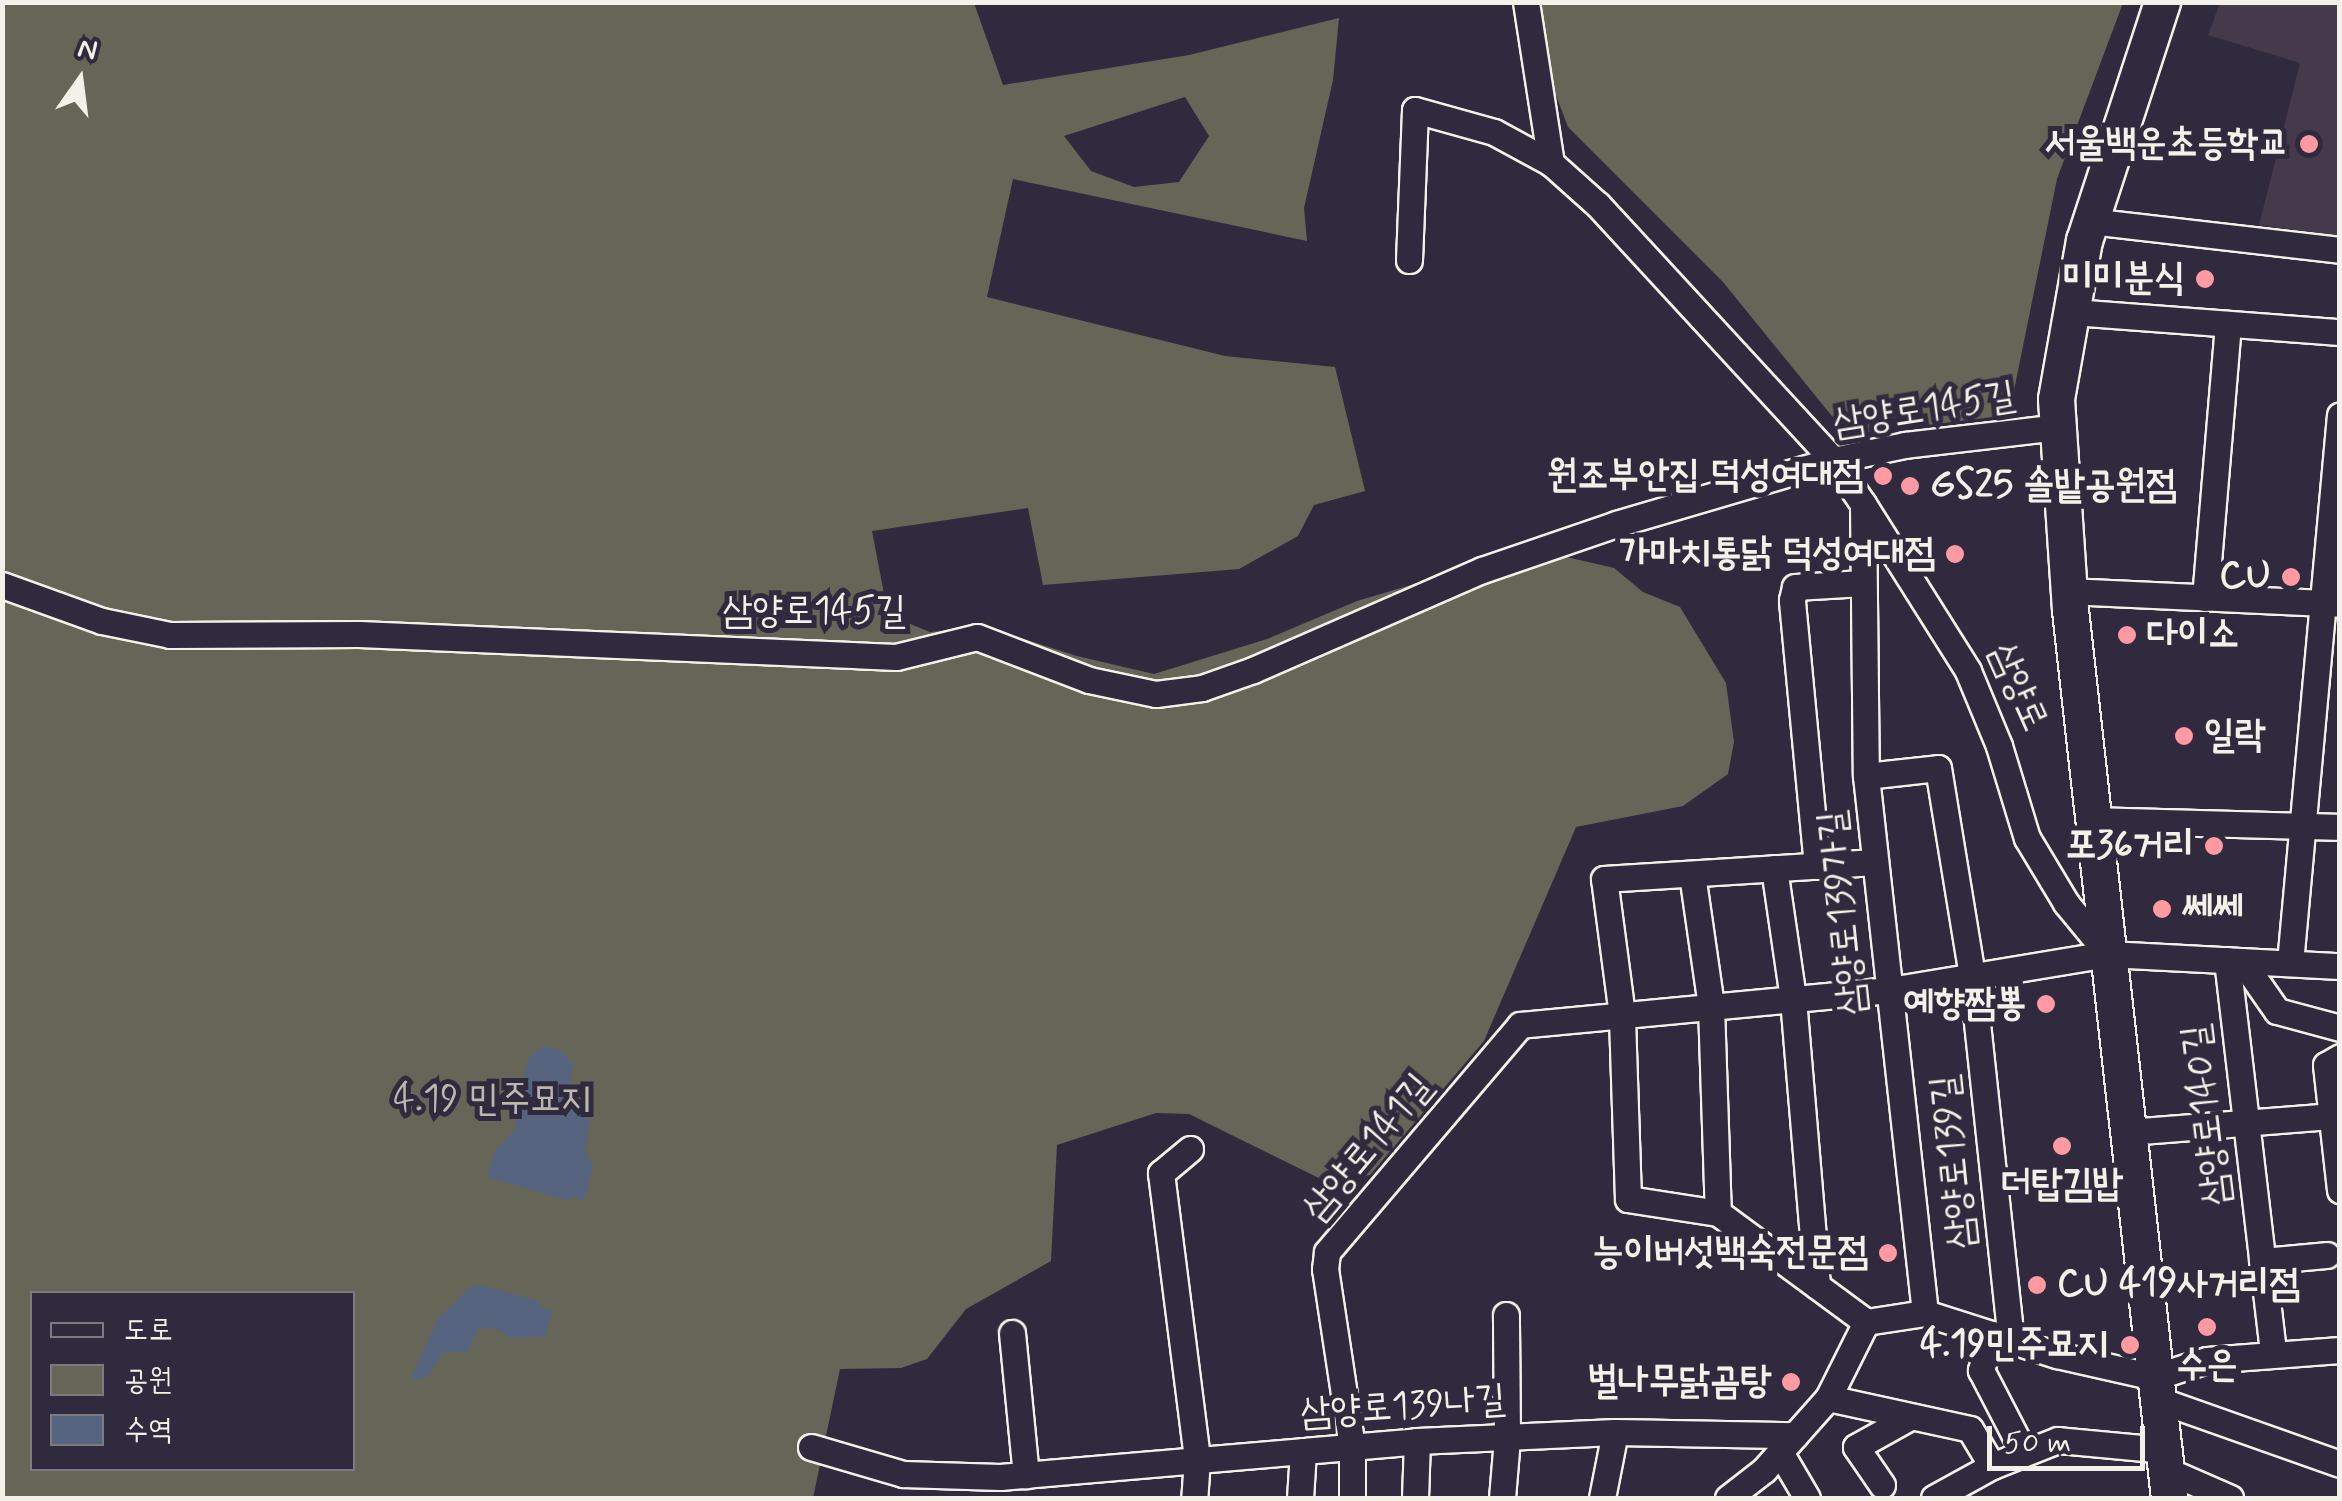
<!DOCTYPE html>
<html>
<head>
<meta charset="utf-8">
<style>
  body { margin:0 }
  #map { position:relative; width:2342px; height:1501px; overflow:hidden; background:#2f2a3d; font-family:Mynerve,"Poor Story",sans-serif }
  div>[style] { position:absolute }
  [style*='--x'] { left:calc(var(--x)*1px); top:calc(var(--y)*1px); width:calc(var(--w)*1px); rotate:calc(var(--a)*1deg) }
  .built>* { inset:0; background:#453a4b }
  .green>* { inset:0; background:#656657 }
  .water>* { inset:0; background:#56647f }
  .roads { filter:drop-shadow(2px 0 #f4f1e8) drop-shadow(-2px 0 #f4f1e8) drop-shadow(0 2px #f4f1e8) drop-shadow(0 -2px #f4f1e8) }
  .street>* { height:25px; margin:-12.5px; padding:0 12.5px; transform-origin:12.5px; border-radius:12.5px; background:#2f2a3d }
  .secondary>* { height:35px; margin:-17.5px; padding:0 17.5px; transform-origin:17.5px; border-radius:17.5px; background:#2f2a3d }
  .dots>* { width:28px; height:28px; translate:-50% -50%; box-sizing:border-box; border:5px solid #2f2a3d; border-radius:50% }
  span { translate:-50% -50%; white-space:nowrap; text-align:center; line-height:1.15; -webkit-text-stroke:10px #2f2a3d; paint-order:stroke }
  .poi-label { font-size:38px; color:#f4f1e8; font-weight:700 }
  .right { translate:-100% -50%; text-align:right }
  .left { translate:0 -50%; text-align:left }
  .street-label { font-size:38px; color:#f4f1e8 }
  .park-label { font-size:38px; color:#bbb9ae }
  .frame { position:absolute; inset:0; border:5px solid #f4f1e8; pointer-events:none }
  .legend { position:absolute; left:30px; top:1291px; width:325px; height:180px; box-sizing:border-box; background:#2f2a3d; border:2px solid #7e7a81; margin:0; padding:12px 18px; list-style:none; font-size:30px; color:#f4f1e8 }
  .legend li { display:flex; align-items:center; gap:20px; height:50px }
  .legend b { width:50px; border:2px solid #7e7a81 }
  .north { position:absolute; left:30px; top:30px; width:100px; height:100px; -webkit-text-stroke:8px #2f2a3d; paint-order:stroke; rotate:14deg; font-size:28px; font-weight:700; line-height:40px; text-align:center; color:#f4f1e8 }
  .north::after { content:''; display:block; margin:auto; width:35px; height:45px; background:#f4f1e8; clip-path:polygon(50% 0,100% 100%,50% 72%,0 100%) }
  .scale { position:absolute; left:1987px; top:1426px; width:158px; height:45px; box-sizing:border-box; border:5px solid #f4f1e8; border-top:0; padding-left:12px; font-size:30px; line-height:35px; white-space:nowrap; color:#f4f1e8; -webkit-text-stroke:8px #2f2a3d; paint-order:stroke }
</style>
</head>
<body>
<div id="map">
  <div class="built">
    <i style="clip-path:polygon(2220px 3px,2339px 3px,2339px 236px,2259px 225px,2300px 63px,2208px 35px)"></i>
  </div>
  <div class="green">
    <i style="clip-path:polygon(evenodd,3px 3px,974px 3px,1003px 85px,1189px 55px,1339px 18px,1333px 80px,1304px 208px,1307px 241px,1013px 179px,987px 297px,1225px 356px,1335px 367px,1365px 491px,1314px 505px,1298px 536px,1239px 569px,1043px 585px,1028px 508px,872px 531px,888px 615px,930px 632px,983px 626px,1077px 656px,1154px 674px,1267px 639px,1357px 601px,1532px 549px,1614px 568px,1643px 592px,1680px 607px,1726px 683px,1734px 742px,1728px 774px,1683px 806px,1576px 827px,1484px 1041px,1370px 1175px,1329px 1183px,1189px 1114px,1156px 1113px,1057px 1145px,1051px 1261px,966px 1309px,927px 1359px,901px 1368px,840px 1369px,813px 1498px,3px 1498px,3px 3px,1185px 97px,1209px 136px,1179px 182px,1134px 187px,1091px 171px,1064px 136px,1185px 97px,3px 3px,32px 1294px,352px 1294px,352px 1468px,32px 1468px,32px 1294px)"></i>
    <i style="clip-path:polygon(1536px 3px,2123px 3px,2057px 179px,2009px 415px,1853px 434px,1840px 426px,1723px 282px,1568px 127px,1552px 85px)"></i>
  </div>
  <div class="water">
    <i style="clip-path:polygon(544px 1046px,562px 1051px,573px 1064px,569px 1093px,590px 1122px,585px 1151px,593px 1166px,584px 1200px,572px 1196px,570px 1201px,487px 1177px,495px 1150px,517px 1128px,511px 1092px,523px 1084px,529px 1057px)"></i>
    <i style="clip-path:polygon(482px 1285px,541px 1302px,540px 1307px,552px 1311px,545px 1336px,510px 1338px,497px 1329px,479px 1328px,467px 1352px,443px 1352px,428px 1376px,410px 1381px,438px 1319px,471px 1286px)"></i>
  </div>
  <div class="roads">
    <div class="street">
      <i style="--x:1526;--y:2;--w:163;--a:81.2"></i>
      <i style="--x:2090;--y:221;--w:252;--a:6.6"></i>
      <i style="--x:1409;--y:260;--w:150;--a:-87.7"></i>
      <i style="--x:1415;--y:110;--w:82;--a:15.6"></i>
      <i style="--x:1494;--y:132;--w:65;--a:28.5"></i>
      <i style="--x:1551;--y:163;--w:63;--a:41.8"></i>
      <i style="--x:1598;--y:205;--w:347;--a:47.3"></i>
      <i style="--x:1833;--y:460;--w:53;--a:55.7"></i>
      <i style="--x:1863;--y:504;--w:197;--a:57.8"></i>
      <i style="--x:1968;--y:671;--w:81;--a:67.5"></i>
      <i style="--x:1999;--y:746;--w:96;--a:73.1"></i>
      <i style="--x:2027;--y:838;--w:76;--a:59"></i>
      <i style="--x:2066;--y:903;--w:66;--a:50.5"></i>
      <i style="--x:2072;--y:312;--w:269;--a:4.3"></i>
      <i style="--x:1863;--y:504;--w:272;--a:89.4"></i>
      <i style="--x:1866;--y:776;--w:540;--a:83.73"></i>
      <i style="--x:2;--y:585;--w:106;--a:19.8"></i>
      <i style="--x:102;--y:621;--w:69;--a:11.6"></i>
      <i style="--x:170;--y:635;--w:189;--a:-0.3"></i>
      <i style="--x:359;--y:634;--w:537;--a:2.45"></i>
      <i style="--x:896;--y:657;--w:83;--a:-13.9"></i>
      <i style="--x:977;--y:637;--w:120;--a:21"></i>
      <i style="--x:1089;--y:680;--w:68;--a:11.8"></i>
      <i style="--x:1156;--y:694;--w:46;--a:-7.4"></i>
      <i style="--x:1202;--y:688;--w:54;--a:-19.4"></i>
      <i style="--x:1253;--y:670;--w:250;--a:-23.6"></i>
      <i style="--x:1482;--y:570;--w:142;--a:-18.9"></i>
      <i style="--x:1616;--y:524;--w:226;--a:-16.4"></i>
      <i style="--x:1833;--y:460;--w:74;--a:-11.8"></i>
      <i style="--x:1905;--y:445;--w:154;--a:-6.7"></i>
      <i style="--x:2069;--y:591;--w:271;--a:2.7"></i>
      <i style="--x:2205;--y:598;--w:275;--a:-85.2"></i>
      <i style="--x:1866;--y:776;--w:72;--a:-6.3"></i>
      <i style="--x:1938;--y:768;--w:211;--a:80.7"></i>
      <i style="--x:1972;--y:976;--w:366;--a:83.9"></i>
      <i style="--x:2093;--y:820;--w:247;--a:1.6"></i>
      <i style="--x:1817;--y:866;--w:267;--a:-95.4"></i>
      <i style="--x:1792;--y:600;--w:13;--a:-77"></i>
      <i style="--x:1795;--y:587;--w:68;--a:-3.4"></i>
      <i style="--x:1774;--y:868;--w:132;--a:81.7"></i>
      <i style="--x:1793;--y:999;--w:288;--a:85.2"></i>
      <i style="--x:1692;--y:874;--w:133;--a:81.8"></i>
      <i style="--x:1711;--y:1006;--w:207;--a:88.1"></i>
      <i style="--x:2227;--y:960;--w:397;--a:83.3"></i>
      <i style="--x:2242;--y:961;--w:61;--a:55"></i>
      <i style="--x:2277;--y:1011;--w:65;--a:15.1"></i>
      <i style="--x:2290;--y:963;--w:550;--a:-84.79"></i>
      <i style="--x:2340;--y:1057;--w:16;--a:150"></i>
      <i style="--x:2326;--y:1065;--w:126;--a:83.6"></i>
      <i style="--x:2128;--y:1132;--w:206;--a:-4.5"></i>
      <i style="--x:1190;--y:1149;--w:38;--a:140"></i>
      <i style="--x:1161;--y:1173;--w:288;--a:82.8"></i>
      <i style="--x:1197;--y:1459;--w:39;--a:94"></i>
      <i style="--x:2262;--y:1261;--w:65;--a:-5.3"></i>
      <i style="--x:1866;--y:1322;--w:184;--a:-143.6"></i>
      <i style="--x:1718;--y:1213;--w:91;--a:-171.2"></i>
      <i style="--x:1628;--y:1199;--w:184;--a:-91.9"></i>
      <i style="--x:1622;--y:1015;--w:137;--a:-97.5"></i>
      <i style="--x:1604;--y:879;--w:271;--a:-3.6"></i>
      <i style="--x:1012;--y:1333;--w:143;--a:84.4"></i>
      <i style="--x:1992;--y:1334;--w:38;--a:107"></i>
      <i style="--x:1981;--y:1370;--w:93;--a:62.6"></i>
      <i style="--x:1828;--y:1398;--w:145;--a:12.3"></i>
      <i style="--x:1970;--y:1429;--w:43;--a:59.3"></i>
      <i style="--x:2159;--y:1400;--w:192;--a:19.5"></i>
      <i style="--x:811;--y:1447;--w:96;--a:16.4"></i>
      <i style="--x:903;--y:1474;--w:97;--a:1.8"></i>
      <i style="--x:1000;--y:1477;--w:419;--a:-4.9"></i>
      <i style="--x:1417;--y:1441;--w:198;--a:-2.6"></i>
      <i style="--x:1615;--y:1432;--w:180;--a:1"></i>
      <i style="--x:1780;--y:1452;--w:53;--a:59.6"></i>
      <i style="--x:2166;--y:1470;--w:70;--a:23.6"></i>
      <i style="--x:1882;--y:1485;--w:46;--a:-124.4"></i>
      <i style="--x:1856;--y:1447;--w:62;--a:-29.1"></i>
      <i style="--x:1300;--y:1498;--w:47;--a:-86.3"></i>
      <i style="--x:1352;--y:1498;--w:51;--a:-90"></i>
      <i style="--x:1352;--y:1447;--w:180;--a:-98.6"></i>
      <i style="--x:1325;--y:1269;--w:17;--a:-83"></i>
      <i style="--x:1327;--y:1252;--w:298;--a:-49.6"></i>
      <i style="--x:1520;--y:1025;--w:372;--a:-5.4"></i>
      <i style="--x:1890;--y:990;--w:221;--a:-9.4"></i>
      <i style="--x:2108;--y:954;--w:232;--a:3"></i>
      <i style="--x:1415;--y:1498;--w:57;--a:-88"></i>
      <i style="--x:1502;--y:1498;--w:60;--a:-85.2"></i>
      <i style="--x:1507;--y:1438;--w:123;--a:-90.5"></i>
      <i style="--x:1602;--y:1498;--w:67;--a:-78.9"></i>
      <i style="--x:1728;--y:1498;--w:46;--a:-37.9"></i>
      <i style="--x:1764;--y:1470;--w:96;--a:-48.4"></i>
      <i style="--x:1828;--y:1398;--w:85;--a:-63.4"></i>
      <i style="--x:1866;--y:1322;--w:60;--a:-8.7"></i>
      <i style="--x:1925;--y:1313;--w:139;--a:17.7"></i>
      <i style="--x:2057;--y:1355;--w:100;--a:12.7"></i>
      <i style="--x:2155;--y:1377;--w:55;--a:-18.1"></i>
      <i style="--x:2207;--y:1360;--w:133;--a:-4.3"></i>
      <i style="--x:1934;--y:1498;--w:66;--a:-28.9"></i>
      <i style="--x:1992;--y:1466;--w:71;--a:-21.5"></i>
      <i style="--x:2058;--y:1440;--w:106;--a:5.4"></i>
    </div>
    <div class="secondary">
      <i style="--x:2162;--y:2;--w:250;--a:108.1"></i>
      <i style="--x:2084;--y:240;--w:161;--a:100"></i>
      <i style="--x:2056;--y:399;--w:211;--a:86.2"></i>
      <i style="--x:2070;--y:610;--w:894;--a:83.64"></i>
    </div>
  </div>
  <div class="dots">
    <i style="left:2309px;top:144px;background:#ff9aa2"></i>
    <i style="left:2205px;top:279px;background:#ff9aa2"></i>
    <i style="left:1883px;top:476px;background:#ff9aa2"></i>
    <i style="left:1910px;top:486px;background:#ff9aa2"></i>
    <i style="left:1955px;top:554px;background:#ff9aa2"></i>
    <i style="left:2291px;top:577px;background:#ff9aa2"></i>
    <i style="left:2127px;top:635px;background:#ff9aa2"></i>
    <i style="left:2184px;top:736px;background:#ff9aa2"></i>
    <i style="left:2214px;top:846px;background:#ff9aa2"></i>
    <i style="left:2162px;top:909px;background:#ff9aa2"></i>
    <i style="left:2046px;top:1004px;background:#ff9aa2"></i>
    <i style="left:2062px;top:1146px;background:#ff9aa2"></i>
    <i style="left:1888px;top:1253px;background:#ff9aa2"></i>
    <i style="left:2037px;top:1285px;background:#ff9aa2"></i>
    <i style="left:2207px;top:1327px;background:#ff9aa2"></i>
    <i style="left:2130px;top:1345px;background:#ff9aa2"></i>
    <i style="left:1791px;top:1382px;background:#ff9aa2"></i>
  </div>
  <div class="poi-label">
    <span class="right" style="left:2289px;top:144px">서울백운초등학교</span>
    <span class="right" style="left:2185px;top:279px">미미분식</span>
    <span class="right" style="left:1863px;top:476px">원조부안집 덕성여대점</span>
    <span class="left" style="left:1930px;top:486px">GS25 솔밭공원점</span>
    <span class="right" style="left:1935px;top:554px">가마치통닭 덕성여대점</span>
    <span class="right" style="left:2271px;top:577px">CU</span>
    <span class="left" style="left:2147px;top:635px">다이소</span>
    <span class="left" style="left:2204px;top:736px">일락</span>
    <span class="right" style="left:2194px;top:846px">포36거리</span>
    <span class="left" style="left:2182px;top:909px">쎄쎄</span>
    <span class="right" style="left:2026px;top:1004px">예향짬뽕</span>
    <span style="left:2062px;top:1185px">더탑김밥</span>
    <span class="right" style="left:1868px;top:1253px">능이버섯백숙전문점</span>
    <span class="left" style="left:2057px;top:1285px">CU 419사거리점</span>
    <span class="right" style="left:2108px;top:1345px">4.19민주묘지</span>
    <span style="left:2207px;top:1366px">수은</span>
    <span class="right" style="left:1771px;top:1382px">벌나무닭곰탕</span>
  </div>
  <div class="street-label">
    <span style="left:1924px;top:410px;rotate:-9deg">삼양로145길</span>
    <span style="left:814px;top:612px">삼양로145길</span>
    <span style="left:2018px;top:687px;rotate:66deg">삼양로</span>
    <span style="left:1843px;top:913px;rotate:-96deg">삼양로139가길</span>
    <span style="left:2207px;top:1115px;rotate:-97deg">삼양로140길</span>
    <span style="left:1368px;top:1148px;rotate:-50deg">삼양로141길</span>
    <span style="left:1954px;top:1162px;rotate:-96deg">삼양로139길</span>
    <span style="left:1403px;top:1407px;rotate:-4deg">삼양로139나길</span>
  </div>
  <div class="park-label">
    <span style="left:492px;top:1100px">4.19 민주묘지</span>
  </div>
  <div class="frame"></div>
  <ul class="legend">
  <li><b style="height:12px;background:#2f2a3d"></b>도로</li>
  <li><b style="height:28px;background:#656657"></b>공원</li>
  <li><b style="height:28px;background:#56647f"></b>수역</li>
  </ul>
  <div class="north">N</div>
  <div class="scale">50 m</div>
</div>
</body>
</html>
